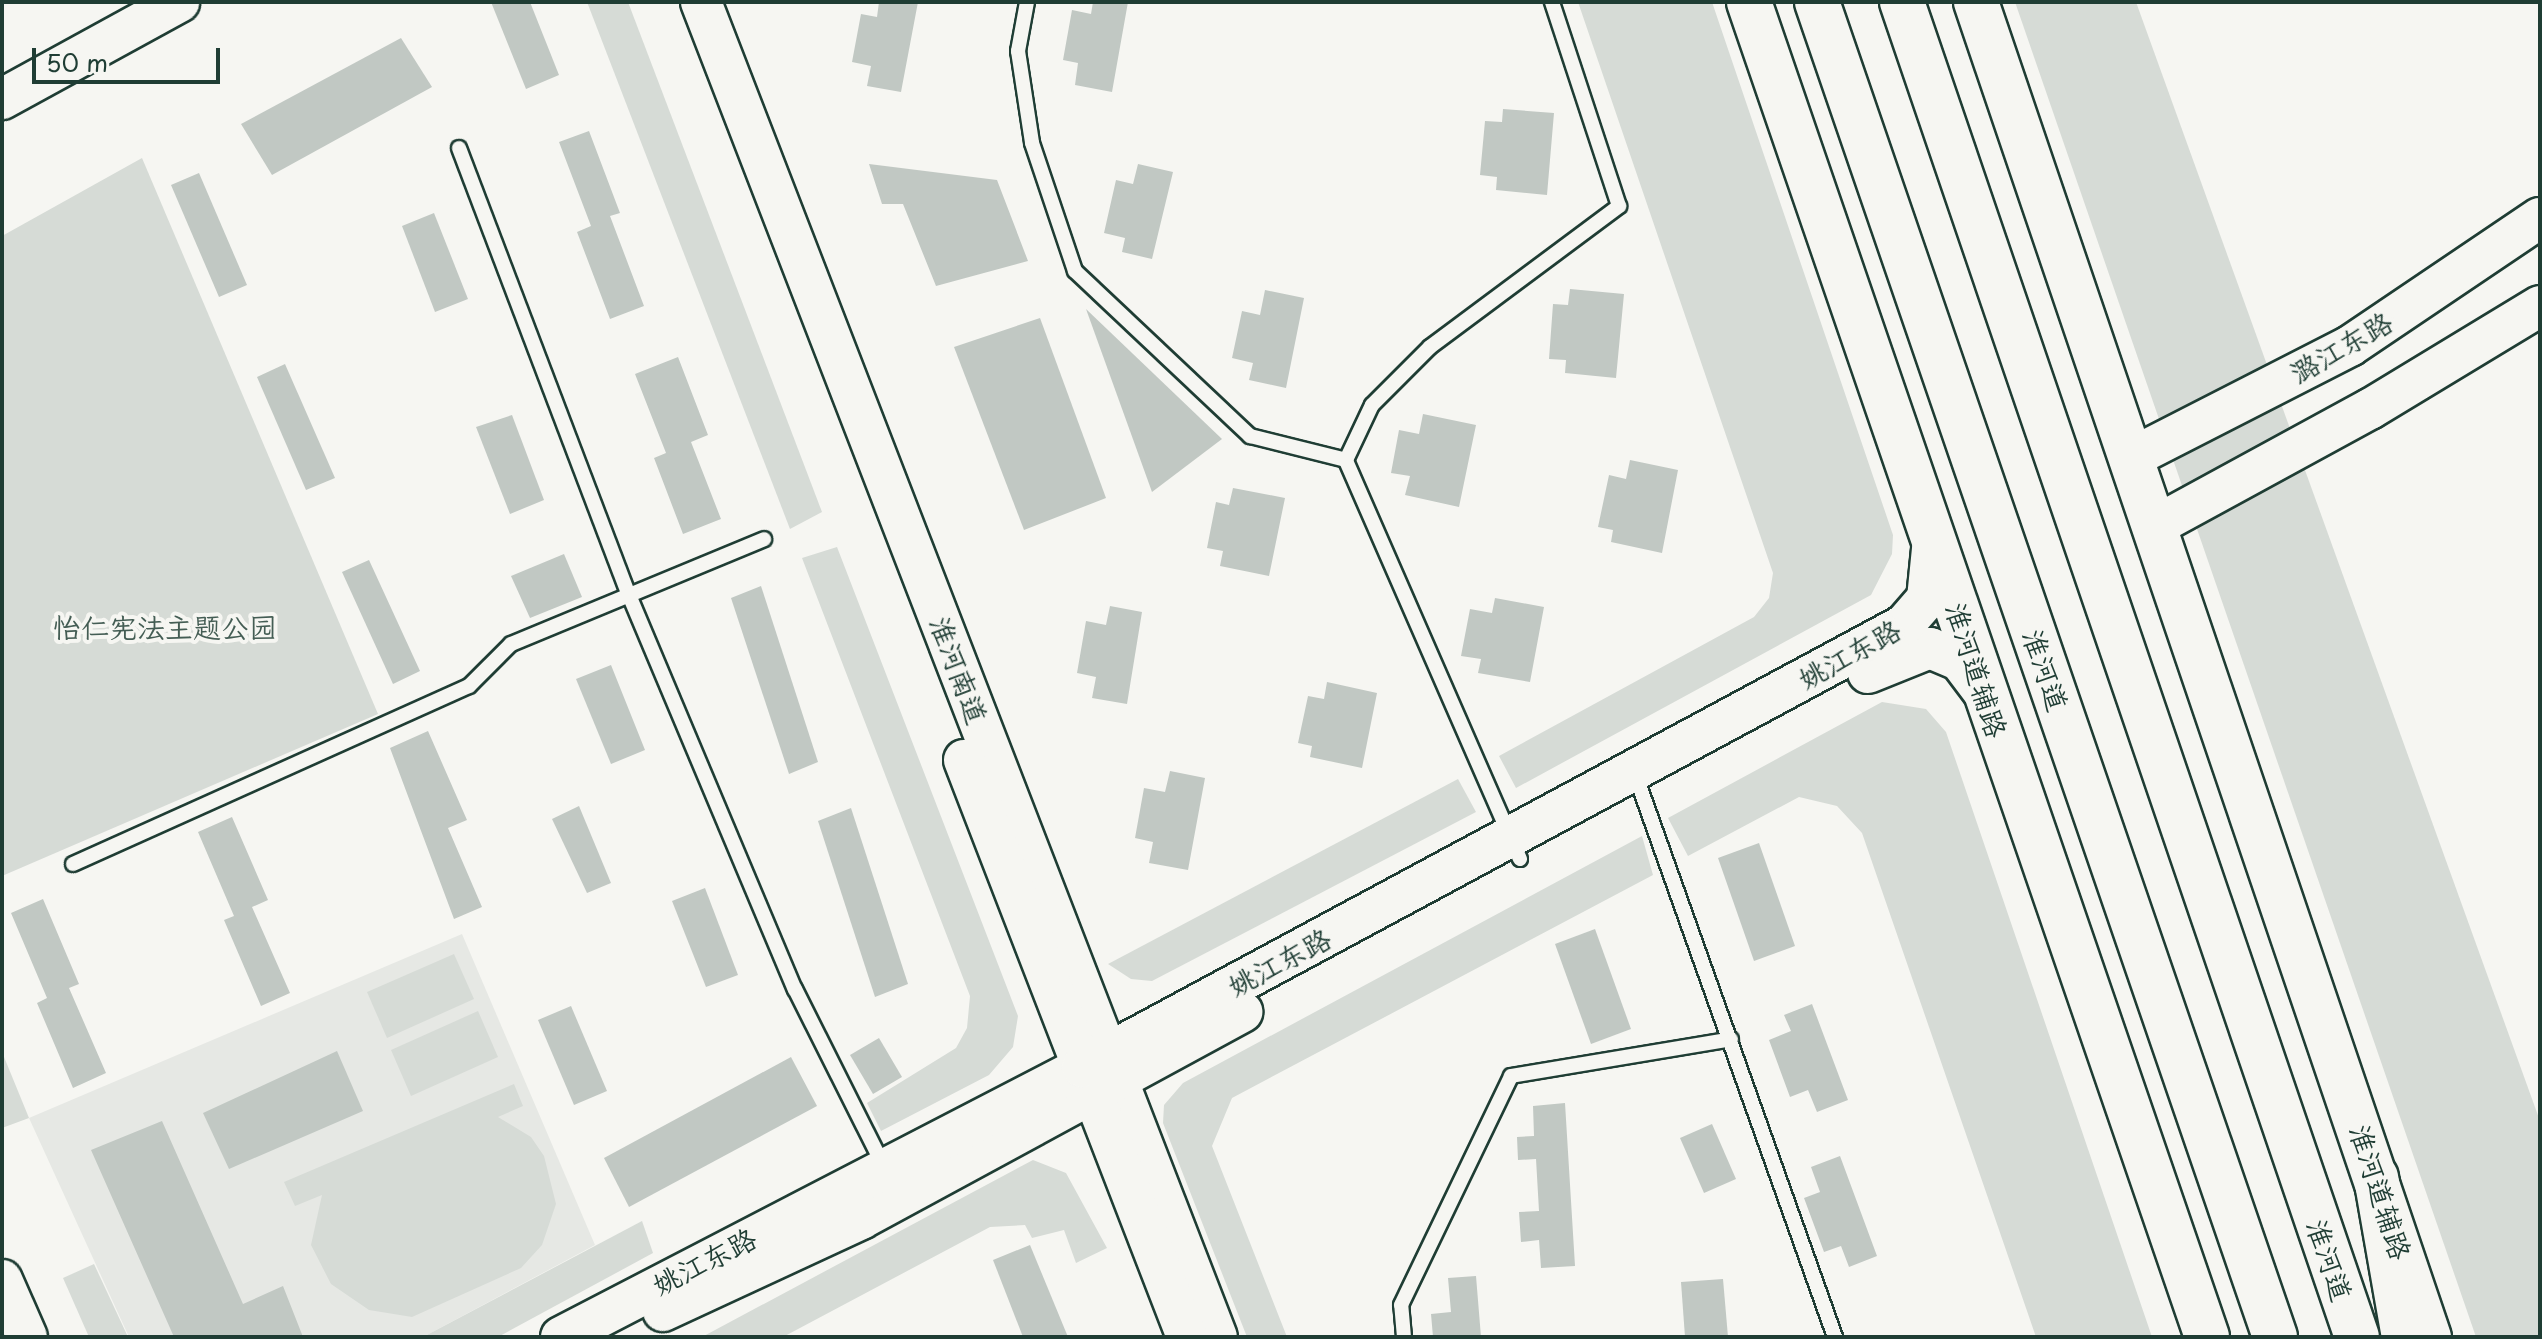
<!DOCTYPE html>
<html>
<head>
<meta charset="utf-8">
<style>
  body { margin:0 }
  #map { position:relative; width:2542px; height:1339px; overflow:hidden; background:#f6f6f2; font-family:"Playpen Sans","LXGW WenKai TC",sans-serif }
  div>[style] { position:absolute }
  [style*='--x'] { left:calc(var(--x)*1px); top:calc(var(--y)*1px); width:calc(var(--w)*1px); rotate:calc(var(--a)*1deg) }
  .built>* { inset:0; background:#e6e8e4 }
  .green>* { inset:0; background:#d6dbd6 }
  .building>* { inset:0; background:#c1c8c3 }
  .roads { filter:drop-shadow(2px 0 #1f3d34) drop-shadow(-2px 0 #1f3d34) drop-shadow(0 2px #1f3d34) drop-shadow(0 -2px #1f3d34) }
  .lane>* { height:14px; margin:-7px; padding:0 7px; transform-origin:7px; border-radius:7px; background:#f6f6f2 }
  .secondary>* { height:40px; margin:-20px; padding:0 20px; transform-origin:20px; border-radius:20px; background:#f6f6f2 }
  .primary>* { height:44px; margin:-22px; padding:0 22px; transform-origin:22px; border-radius:22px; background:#f6f6f2 }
  .highway>* { height:44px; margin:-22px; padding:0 22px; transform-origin:22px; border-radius:22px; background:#f6f6f2 }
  span { translate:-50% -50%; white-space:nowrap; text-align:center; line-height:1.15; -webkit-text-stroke:8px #f6f6f2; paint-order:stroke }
  .street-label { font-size:28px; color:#1f3d34 }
  .park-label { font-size:28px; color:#445d54 }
  .frame { position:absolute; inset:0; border:4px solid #1f3d34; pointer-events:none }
  .scale { position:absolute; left:32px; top:48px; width:188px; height:36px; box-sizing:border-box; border:4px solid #1f3d34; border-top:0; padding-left:10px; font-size:24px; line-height:28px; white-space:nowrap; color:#1f3d34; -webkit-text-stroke:6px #f6f6f2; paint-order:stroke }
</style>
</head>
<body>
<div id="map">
  <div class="built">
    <i style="clip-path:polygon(462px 934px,595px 1245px,423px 1337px,129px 1337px,29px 1118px)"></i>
  </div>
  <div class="green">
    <i style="clip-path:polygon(587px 2px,628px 2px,822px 512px,790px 529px)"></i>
    <i style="clip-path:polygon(1578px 2px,1712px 2px,1893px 535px,1892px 554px,1871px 595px,1516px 788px,1499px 756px,1754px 617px,1769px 598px,1773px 573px)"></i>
    <i style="clip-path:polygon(2015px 2px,2136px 2px,2540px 1121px,2540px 1337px,2476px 1337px)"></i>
    <i style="clip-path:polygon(142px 158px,378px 714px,2px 876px,2px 236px)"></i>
    <i style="clip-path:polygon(837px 547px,1018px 1016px,1013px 1047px,989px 1075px,881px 1131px,867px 1103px,956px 1048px,967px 1028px,970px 996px,802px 558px)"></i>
    <i style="clip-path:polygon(1882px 702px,1926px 709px,1946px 732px,2152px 1337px,2036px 1337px,1862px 833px,1837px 806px,1799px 797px,1688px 856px,1668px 818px)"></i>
    <i style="clip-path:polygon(1458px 779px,1476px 812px,1152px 981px,1131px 979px,1108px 964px)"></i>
    <i style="clip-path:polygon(1642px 836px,1653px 875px,1232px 1098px,1212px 1146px,1287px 1337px,1247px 1337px,1163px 1123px,1164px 1105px,1183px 1083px)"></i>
    <i style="clip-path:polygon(454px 954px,474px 999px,387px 1038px,367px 992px)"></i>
    <i style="clip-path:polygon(478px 1011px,498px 1057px,411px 1096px,391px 1050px)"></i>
    <i style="clip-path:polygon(2px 1052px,29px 1118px,2px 1128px)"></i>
    <i style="clip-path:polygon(514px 1084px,523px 1106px,498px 1117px,531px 1137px,544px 1156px,556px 1204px,542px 1245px,521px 1268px,412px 1317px,369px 1310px,331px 1284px,311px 1245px,322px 1195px,295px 1206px,284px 1182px)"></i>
    <i style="clip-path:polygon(1033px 1160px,1066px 1173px,1107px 1248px,1076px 1263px,1064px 1230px,1032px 1238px,1025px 1225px,990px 1227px,783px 1337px,702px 1337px)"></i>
    <i style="clip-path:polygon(642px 1221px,653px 1253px,498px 1337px,423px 1337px)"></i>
    <i style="clip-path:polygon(94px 1264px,128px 1337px,89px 1337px,63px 1278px)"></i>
  </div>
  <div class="building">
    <i style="clip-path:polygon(491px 2px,530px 2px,559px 75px,526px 89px)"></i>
    <i style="clip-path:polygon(879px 2px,918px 2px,901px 92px,867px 86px,871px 66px,852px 62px,861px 14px,877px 17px)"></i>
    <i style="clip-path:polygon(1093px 2px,1128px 2px,1112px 92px,1075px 85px,1078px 63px,1063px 60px,1072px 10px,1091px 14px)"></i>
    <i style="clip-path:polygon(401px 38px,432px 87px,272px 175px,241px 124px)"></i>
    <i style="clip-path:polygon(1503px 109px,1554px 113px,1547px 195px,1496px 190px,1497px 177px,1480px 175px,1485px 121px,1502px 122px)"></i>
    <i style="clip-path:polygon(589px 131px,620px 213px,610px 216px,644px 306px,610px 319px,577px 232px,591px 226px,559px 142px)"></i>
    <i style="clip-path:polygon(869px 164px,997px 180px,1028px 261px,936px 286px,903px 204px,882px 204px)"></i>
    <i style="clip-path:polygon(1138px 164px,1173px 172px,1152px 259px,1122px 252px,1125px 238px,1104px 233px,1116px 180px,1133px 184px)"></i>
    <i style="clip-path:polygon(199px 173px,247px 285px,219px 297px,171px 185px)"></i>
    <i style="clip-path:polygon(434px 213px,468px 299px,435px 312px,402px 226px)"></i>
    <i style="clip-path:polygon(1570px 289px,1624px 294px,1616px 378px,1565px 373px,1566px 360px,1549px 359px,1553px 304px,1568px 305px)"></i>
    <i style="clip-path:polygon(1265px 290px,1304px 298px,1286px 388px,1249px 380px,1253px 363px,1232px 358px,1242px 311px,1260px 315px)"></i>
    <i style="clip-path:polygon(1086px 309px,1222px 439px,1152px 492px)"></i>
    <i style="clip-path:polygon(1040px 318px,1106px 498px,1024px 530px,954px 347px)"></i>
    <i style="clip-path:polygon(678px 357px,708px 435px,691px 442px,721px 519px,683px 534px,654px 458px,666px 453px,635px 374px)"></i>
    <i style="clip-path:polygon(285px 364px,335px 478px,306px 490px,257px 377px)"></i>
    <i style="clip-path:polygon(1423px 414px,1476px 425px,1459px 507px,1405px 495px,1410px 476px,1391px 473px,1399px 430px,1419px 434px)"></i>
    <i style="clip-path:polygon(512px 415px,544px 500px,510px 514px,476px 427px)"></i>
    <i style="clip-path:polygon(1630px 460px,1678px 470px,1662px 553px,1611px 542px,1613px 530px,1598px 527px,1609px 475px,1626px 479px)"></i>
    <i style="clip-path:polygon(1233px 488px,1285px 498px,1269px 576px,1220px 566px,1223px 551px,1207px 548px,1216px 502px,1229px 505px)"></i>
    <i style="clip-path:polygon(564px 554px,582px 597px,530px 618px,511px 576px)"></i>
    <i style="clip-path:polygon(369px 560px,420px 671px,393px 684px,342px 572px)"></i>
    <i style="clip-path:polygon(761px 586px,818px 762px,789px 774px,731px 598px)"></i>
    <i style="clip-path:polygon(1495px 598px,1544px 607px,1530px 682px,1478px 673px,1481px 659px,1461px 656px,1470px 609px,1492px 613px)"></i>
    <i style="clip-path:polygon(1110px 606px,1142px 612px,1127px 704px,1092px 698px,1096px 677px,1077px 673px,1086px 621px,1106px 625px)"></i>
    <i style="clip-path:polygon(611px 665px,645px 750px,611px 764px,576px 679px)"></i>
    <i style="clip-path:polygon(1327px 682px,1377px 693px,1362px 768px,1310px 757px,1312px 746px,1298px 743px,1308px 696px,1324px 699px)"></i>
    <i style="clip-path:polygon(428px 731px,467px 820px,448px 828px,482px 907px,454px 919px,390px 748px)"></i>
    <i style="clip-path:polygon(1170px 771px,1205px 778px,1188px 870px,1149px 863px,1153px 842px,1135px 838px,1144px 788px,1165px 792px)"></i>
    <i style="clip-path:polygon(579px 806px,611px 883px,587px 893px,552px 819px)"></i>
    <i style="clip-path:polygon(851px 808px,908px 984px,875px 997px,818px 821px)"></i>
    <i style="clip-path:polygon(232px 817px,268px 900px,252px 907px,290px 993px,261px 1006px,224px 920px,234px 916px,198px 832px)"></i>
    <i style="clip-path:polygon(1759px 843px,1795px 946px,1754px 961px,1718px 858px)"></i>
    <i style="clip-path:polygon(705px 888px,738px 975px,706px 987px,672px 901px)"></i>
    <i style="clip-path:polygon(43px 899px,79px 984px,69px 988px,106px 1073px,73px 1088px,37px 1003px,47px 998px,11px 913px)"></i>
    <i style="clip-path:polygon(1595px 929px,1631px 1029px,1591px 1044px,1555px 944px)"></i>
    <i style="clip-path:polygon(1812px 1004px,1848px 1100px,1817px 1112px,1808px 1090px,1790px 1097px,1769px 1040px,1791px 1031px,1784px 1015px)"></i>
    <i style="clip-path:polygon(571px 1006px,607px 1091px,574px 1105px,538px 1020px)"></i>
    <i style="clip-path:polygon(879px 1038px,902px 1077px,873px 1094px,850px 1055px)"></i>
    <i style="clip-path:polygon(337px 1051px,363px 1111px,229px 1169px,203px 1113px)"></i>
    <i style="clip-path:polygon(791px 1057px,817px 1106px,629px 1207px,604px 1158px)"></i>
    <i style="clip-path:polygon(1565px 1103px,1575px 1266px,1541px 1268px,1539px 1240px,1521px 1242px,1519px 1212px,1539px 1211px,1536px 1159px,1518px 1160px,1517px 1137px,1534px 1136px,1533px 1106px)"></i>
    <i style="clip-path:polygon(162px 1121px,243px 1304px,283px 1286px,303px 1337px,174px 1337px,91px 1150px)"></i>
    <i style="clip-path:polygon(1712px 1124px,1736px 1179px,1704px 1193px,1680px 1138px)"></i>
    <i style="clip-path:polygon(1840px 1156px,1877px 1256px,1849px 1267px,1841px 1246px,1824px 1252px,1804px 1198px,1820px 1192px,1811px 1167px)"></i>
    <i style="clip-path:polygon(1030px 1245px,1068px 1337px,1023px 1337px,993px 1260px)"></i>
    <i style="clip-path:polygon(1476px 1276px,1481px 1337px,1433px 1337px,1431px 1314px,1451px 1312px,1448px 1278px)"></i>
    <i style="clip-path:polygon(1723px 1279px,1728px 1337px,1685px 1337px,1681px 1282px)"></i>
  </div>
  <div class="roads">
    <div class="lane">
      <i style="--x:1027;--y:2;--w:50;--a:100.4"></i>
      <i style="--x:1018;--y:51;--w:93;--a:81.3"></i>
      <i style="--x:1032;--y:143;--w:135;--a:71.4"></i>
      <i style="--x:1075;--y:271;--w:241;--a:43.3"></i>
      <i style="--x:1250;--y:436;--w:99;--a:14"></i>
      <i style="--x:459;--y:148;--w:478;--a:69.2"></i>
      <i style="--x:629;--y:595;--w:428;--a:67.2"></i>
      <i style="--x:795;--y:989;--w:199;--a:63.4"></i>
      <i style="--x:1634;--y:771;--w:601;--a:70.45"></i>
      <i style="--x:1520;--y:859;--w:435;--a:-113.6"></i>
      <i style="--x:1346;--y:460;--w:61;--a:-64.7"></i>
      <i style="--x:1372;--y:405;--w:82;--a:-45"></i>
      <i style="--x:1430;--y:347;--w:236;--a:-36.7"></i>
      <i style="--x:1619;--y:206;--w:215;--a:-108.2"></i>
      <i style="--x:73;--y:864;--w:434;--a:-24.2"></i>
      <i style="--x:469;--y:686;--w:59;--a:-45"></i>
      <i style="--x:511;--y:644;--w:274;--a:-22.5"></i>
      <i style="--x:1404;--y:1337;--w:32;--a:-95"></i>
      <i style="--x:1401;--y:1305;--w:254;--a:-64.3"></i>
      <i style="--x:1511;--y:1076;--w:223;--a:-9.5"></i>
    </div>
    <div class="secondary">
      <i style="--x:701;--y:2;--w:1431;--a:68.87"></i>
      <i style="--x:2;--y:99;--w:202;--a:-28.7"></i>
      <i style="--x:2131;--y:458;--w:246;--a:-27.1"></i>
      <i style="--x:2350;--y:346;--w:229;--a:-34"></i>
      <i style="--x:2155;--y:526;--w:245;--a:-28.6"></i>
      <i style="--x:2370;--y:409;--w:199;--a:-31.2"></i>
      <i style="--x:1868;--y:673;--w:67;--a:-22"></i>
      <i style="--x:1930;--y:648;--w:33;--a:23"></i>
      <i style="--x:1960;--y:661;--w:36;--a:53"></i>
      <i style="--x:964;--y:760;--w:619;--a:68.87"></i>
      <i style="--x:2;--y:1280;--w:62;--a:66.3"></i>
      <i style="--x:663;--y:1311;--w:218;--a:-24.9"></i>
      <i style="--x:861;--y:1219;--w:434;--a:-28.5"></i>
      <i style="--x:561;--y:1337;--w:587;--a:-27.39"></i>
      <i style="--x:1082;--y:1067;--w:933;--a:-28.27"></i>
      <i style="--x:1904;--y:625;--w:35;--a:-49"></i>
      <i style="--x:1927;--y:599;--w:60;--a:-84.3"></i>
    </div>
    <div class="primary">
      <i style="--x:1749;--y:2;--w:1411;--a:71.06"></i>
      <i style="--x:1976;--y:2;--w:1410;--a:71.26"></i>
    </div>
    <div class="highway">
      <i style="--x:1817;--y:2;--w:1411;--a:71.06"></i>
      <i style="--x:1902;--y:2;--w:1410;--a:71.18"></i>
      <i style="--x:2376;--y:1177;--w:162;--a:80.1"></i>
    </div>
  </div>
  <div class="street-label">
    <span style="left:2341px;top:347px;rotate:-30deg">潞江东路</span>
    <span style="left:1849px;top:654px;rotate:-29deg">姚江东路</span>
    <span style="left:959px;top:670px;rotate:69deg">淮河南道</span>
    <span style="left:1977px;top:670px;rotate:72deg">淮河道辅路</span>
    <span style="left:2046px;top:670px;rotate:71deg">淮河道</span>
    <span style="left:1279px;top:962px;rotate:-28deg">姚江东路</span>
    <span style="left:2381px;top:1192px;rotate:72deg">淮河道辅路</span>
    <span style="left:2330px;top:1260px;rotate:71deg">淮河道</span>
    <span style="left:704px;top:1261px;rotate:-27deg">姚江东路</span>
  </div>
  <div class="park-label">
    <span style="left:165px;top:627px">怡仁宪法主题公园</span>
  </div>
  <div class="frame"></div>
  <div class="scale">50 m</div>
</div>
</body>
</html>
